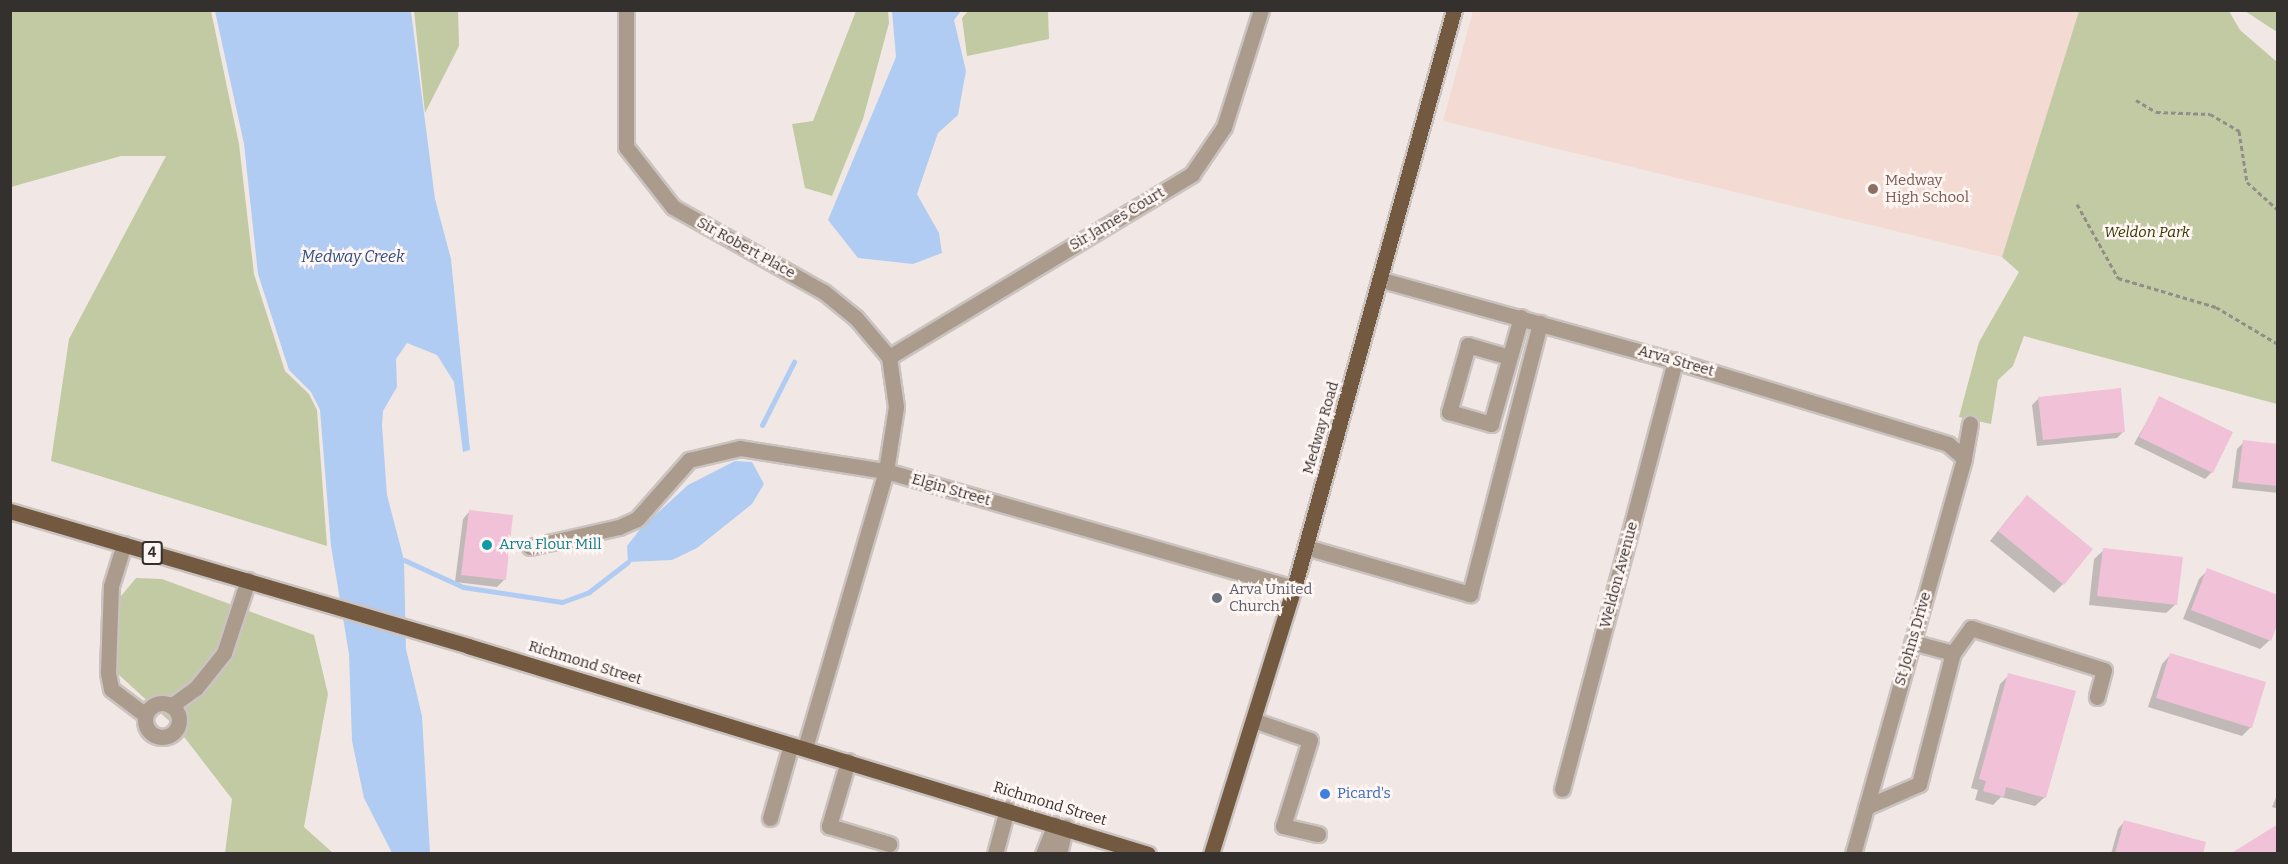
<!DOCTYPE html>
<html>
<head>
<meta charset="utf-8">
<style>
  body { margin:0 }
  #map { position:relative; width:2288px; height:864px; overflow:hidden; background:#f1e8e5; font-family:Bitter,serif }
  div>[style] { position:absolute }
  [style*='--x'] { left:calc(var(--x)*1px); top:calc(var(--y)*1px); width:calc(var(--w)*1px); rotate:calc(var(--a)*1deg) }
  .education>* { inset:0; background:#f3dad2 }
  .green>* { inset:0; background:#c2caa3 }
  .water>* { inset:0; background:#b1ccf2 }
  .shadow>* { inset:0; background:#0003 }
  .stream>* { height:5px; margin:-2.5px; padding:0 2.5px; transform-origin:2.5px; border-radius:2.5px; background:#b1ccf2 }
  .building>* { inset:0; background:#f1c1d8 }
  .path>* { height:3px; margin-top:-1.5px; transform-origin:0; background:repeating-linear-gradient(90deg,#938d8a 0 4.5px,transparent 0 7.5px) }
  .roads { filter:drop-shadow(2px 0 #cbc3c0) drop-shadow(-2px 0 #cbc3c0) drop-shadow(0 2px #cbc3c0) drop-shadow(0 -2px #cbc3c0) }
  .minor>* { height:15px; margin:-7.5px; padding:0 7.5px; transform-origin:7.5px; border-radius:7.5px; background:#aa9b8c }
  .minor>.ring { margin:-7.5px; padding:0; box-sizing:content-box; background:none; border:15px solid #aa9b8c; border-radius:50% }
  .major>* { height:15px; margin:-7.5px; padding:0 7.5px; transform-origin:7.5px; border-radius:7.5px; background:#73593f }
  .dots>* { width:16px; height:16px; translate:-50% -50%; box-sizing:border-box; border:3px solid #fff5f2; border-radius:50% }
  span { translate:-50% -50%; white-space:nowrap; text-align:center; line-height:1.15; -webkit-text-stroke:5px #fff5f2; paint-order:stroke }
  .shield-label span { padding:2px 4px; background:#fff5f2; border:2px solid; border-radius:4px; -webkit-text-stroke-width:0 }
  .shield-label { font-size:14px; color:#33302e; font-weight:700 }
  .education-label { font-size:15px; color:#785e54 }
  .left { translate:0 -50%; text-align:left }
  .street-label { font-size:15px; color:#33302e }
  .park-label { font-size:15px; color:#313801; font-style:italic }
  .culture-label { font-size:15px; color:#0d838f }
  .worship-label { font-size:15px; color:#5b616d }
  .shop-label { font-size:15px; color:#366cbe }
  .water-label { font-size:16px; color:#2d4f80; font-style:italic }
  .frame { position:absolute; inset:0; border:12px solid #33302e; pointer-events:none }
</style>
</head>
<body>
<div id="map">
  <div class="education">
    <i style="clip-path:polygon(1473px 11px,2079px 11px,2002px 257px,1443px 121px)"></i>
  </div>
  <div class="green">
    <i style="clip-path:polygon(11px 10px,211px 11px,239px 144px,254px 274px,285px 371px,309px 394px,317px 410px,327px 546px,51px 461px,69px 339px,166px 156px,121px 156px,11px 187px)"></i>
    <i style="clip-path:polygon(414px 11px,458px 11px,459px 46px,425px 113px)"></i>
    <i style="clip-path:polygon(856px 11px,888px 11px,889px 23px,863px 119px,832px 196px,805px 188px,792px 124px,813px 121px)"></i>
    <i style="clip-path:polygon(968px 11px,1048px 11px,1049px 39px,967px 56px,962px 18px)"></i>
    <i style="clip-path:polygon(2079px 11px,2229px 11px,2240px 30px,2277px 62px,2277px 404px,2024px 336px,2013px 366px,1998px 380px,1991px 424px,1959px 417px,1979px 342px,2019px 272px,2002px 257px)"></i>
    <i style="clip-path:polygon(2245px 11px,2277px 11px,2277px 32px)"></i>
    <i style="clip-path:polygon(136px 578px,162px 579px,314px 635px,328px 694px,304px 827px,333px 853px,225px 853px,232px 799px,178px 729px,118px 674px,102px 633px,117px 601px)"></i>
  </div>
  <div class="water">
    <i style="clip-path:polygon(215px 11px,411px 11px,435px 199px,451px 259px,470px 450px,463px 452px,454px 382px,437px 355px,407px 343px,396px 359px,397px 387px,383px 411px,382px 425px,387px 495px,404px 560px,406px 649px,422px 716px,430px 853px,392px 853px,364px 798px,352px 741px,349px 654px,331px 546px,320px 410px,311px 392px,289px 370px,258px 274px,244px 144px)"></i>
    <i style="clip-path:polygon(892px 11px,961px 11px,954px 20px,966px 71px,958px 115px,938px 133px,917px 194px,939px 233px,942px 253px,913px 264px,858px 258px,828px 220px,896px 57px)"></i>
    <i style="clip-path:polygon(735px 461px,752px 462px,764px 484px,752px 504px,697px 548px,672px 560px,628px 562px,627px 546px,641px 528px,688px 485px)"></i>
  </div>
  <div class="shadow">
    <i style="clip-path:polygon(2039px 398px,2124px 431px,2117px 438px,2037px 446px,2032px 405px)"></i>
    <i style="clip-path:polygon(2160px 398px,2212px 472px,2205px 479px,2134px 444px)"></i>
    <i style="clip-path:polygon(2244px 442px,2278px 446px,2278px 493px,2232px 488px,2237px 449px)"></i>
    <i style="clip-path:polygon(2018px 506px,2063px 584px,2054px 593px,1990px 541px)"></i>
    <i style="clip-path:polygon(469px 512px,504px 580px,497px 587px,455px 582px,463px 519px)"></i>
    <i style="clip-path:polygon(2104px 550px,2176px 604px,2166px 613px,2089px 605px,2094px 559px)"></i>
    <i style="clip-path:polygon(2208px 570px,2270px 640px,2260px 649px,2183px 619px,2199px 579px)"></i>
    <i style="clip-path:polygon(2171px 654px,2251px 727px,2242px 736px,2148px 707px,2162px 664px)"></i>
    <i style="clip-path:polygon(2009px 675px,2045px 797px,2035px 806px,2001px 797px,1993px 805px,1975px 800px,1978px 790px,1971px 788px,2000px 684px)"></i>
    <i style="clip-path:polygon(2278px 793px,2278px 809px,2272px 807px)"></i>
    <i style="clip-path:polygon(2124px 822px,2201px 854px,2111px 854px,2118px 829px)"></i>
  </div>
  <div class="stream">
    <i style="--x:762;--y:425;--w:71;--a:-63.1"></i>
    <i style="--x:404;--y:560;--w:65;--a:24.6"></i>
    <i style="--x:463;--y:587;--w:100;--a:8.6"></i>
    <i style="--x:562;--y:602;--w:29;--a:-20"></i>
    <i style="--x:589;--y:592;--w:49;--a:-37.6"></i>
  </div>
  <div class="building">
    <i style="clip-path:polygon(2121px 388px,2125px 432px,2043px 440px,2038px 397px)"></i>
    <i style="clip-path:polygon(2159px 396px,2233px 432px,2213px 473px,2139px 437px)"></i>
    <i style="clip-path:polygon(2243px 440px,2278px 444px,2278px 486px,2238px 482px)"></i>
    <i style="clip-path:polygon(2027px 495px,2093px 549px,2064px 585px,1998px 531px)"></i>
    <i style="clip-path:polygon(469px 510px,513px 515px,506px 580px,461px 575px)"></i>
    <i style="clip-path:polygon(2103px 548px,2183px 557px,2177px 605px,2097px 596px)"></i>
    <i style="clip-path:polygon(2207px 568px,2278px 595px,2278px 623px,2271px 641px,2191px 610px)"></i>
    <i style="clip-path:polygon(2170px 653px,2266px 682px,2252px 728px,2156px 698px)"></i>
    <i style="clip-path:polygon(2008px 673px,2076px 691px,2046px 798px,2006px 787px,2004px 797px,1983px 791px,1986px 781px,1979px 779px)"></i>
    <i style="clip-path:polygon(2124px 820px,2206px 842px,2203px 854px,2115px 854px)"></i>
    <i style="clip-path:polygon(2278px 824px,2278px 854px,2230px 854px)"></i>
  </div>
  <div class="path">
    <i style="--x:2136;--y:100;--w:23;--a:31"></i>
    <i style="--x:2156;--y:112;--w:54;--a:2.1"></i>
    <i style="--x:2210;--y:114;--w:34;--a:30"></i>
    <i style="--x:2239;--y:131;--w:52;--a:81.1"></i>
    <i style="--x:2247;--y:182;--w:42;--a:42.1"></i>
    <i style="--x:2077;--y:204;--w:85;--a:61"></i>
    <i style="--x:2118;--y:278;--w:102;--a:16.5"></i>
    <i style="--x:2216;--y:307;--w:72;--a:30.8"></i>
  </div>
  <div class="roads">
    <div class="minor">
      <i style="--x:626;--y:10;--w:137;--a:90"></i>
      <i style="--x:626;--y:147;--w:76;--a:51.9"></i>
      <i style="--x:673;--y:207;--w:173;--a:29.4"></i>
      <i style="--x:824;--y:292;--w:41;--a:39.1"></i>
      <i style="--x:856;--y:318;--w:51;--a:49.8"></i>
      <i style="--x:889;--y:357;--w:50;--a:82"></i>
      <i style="--x:896;--y:407;--w:65;--a:98.9"></i>
      <i style="--x:886;--y:471;--w:289;--a:106.3"></i>
      <i style="--x:1382;--y:280;--w:304;--a:15.5"></i>
      <i style="--x:1675;--y:361;--w:285;--a:16.9"></i>
      <i style="--x:1948;--y:444;--w:21;--a:41"></i>
      <i style="--x:889;--y:357;--w:354;--a:-31.1"></i>
      <i style="--x:1192;--y:174;--w:57;--a:-55.8"></i>
      <i style="--x:1224;--y:127;--w:123;--a:-72.5"></i>
      <i style="--x:1509;--y:357;--w:43;--a:-163.7"></i>
      <i style="--x:1468;--y:345;--w:70;--a:105.8"></i>
      <i style="--x:1449;--y:412;--w:44;--a:15.9"></i>
      <i style="--x:1491;--y:424;--w:111;--a:-74.3"></i>
      <i style="--x:124;--y:544;--w:44;--a:107.2"></i>
      <i style="--x:111;--y:586;--w:87;--a:92"></i>
      <i style="--x:108;--y:673;--w:16;--a:79"></i>
      <i style="--x:111;--y:689;--w:41;--a:37.1"></i>
      <i style="--x:530;--y:547;--w:91;--a:-12.7"></i>
      <i style="--x:619;--y:527;--w:20;--a:-24"></i>
      <i style="--x:637;--y:519;--w:79;--a:-48.6"></i>
      <i style="--x:689;--y:460;--w:52;--a:-13.2"></i>
      <i style="--x:740;--y:448;--w:148;--a:9"></i>
      <i style="--x:886;--y:471;--w:424;--a:16"></i>
      <i style="--x:1306;--y:547;--w:171;--a:16"></i>
      <i style="--x:1470;--y:594;--w:280;--a:-75.5"></i>
      <i style="--x:1953;--y:653;--w:31;--a:-54"></i>
      <i style="--x:1971;--y:628;--w:139;--a:17.5"></i>
      <i style="--x:2104;--y:670;--w:28;--a:105"></i>
      <i class="ring" style="left:145px;top:703px;width:19px;height:19px"></i>
      <i style="--x:171;--y:706;--w:31;--a:-36"></i>
      <i style="--x:196;--y:688;--w:45;--a:-51.3"></i>
      <i style="--x:224;--y:653;--w:77;--a:-71.8"></i>
      <i style="--x:1253;--y:720;--w:60;--a:19.3"></i>
      <i style="--x:1310;--y:740;--w:90;--a:107.4"></i>
      <i style="--x:1283;--y:826;--w:36;--a:13"></i>
      <i style="--x:848;--y:761;--w:68;--a:106.3"></i>
      <i style="--x:829;--y:826;--w:63;--a:16.7"></i>
      <i style="--x:1562;--y:789;--w:443;--a:-75.2"></i>
      <i style="--x:1866;--y:807;--w:58;--a:-23.5"></i>
      <i style="--x:1919;--y:784;--w:135;--a:-75.5"></i>
      <i style="--x:1953;--y:653;--w:42;--a:-165"></i>
      <i style="--x:770;--y:818;--w:76;--a:-74"></i>
      <i style="--x:995;--y:854;--w:47;--a:-75.1"></i>
      <i style="--x:1043;--y:854;--w:32;--a:-68"></i>
      <i style="--x:1059;--y:854;--w:28;--a:-77"></i>
      <i style="--x:1853;--y:854;--w:411;--a:-74.3"></i>
      <i style="--x:1964;--y:458;--w:35;--a:-80"></i>
    </div>
    <div class="major">
      <i style="--x:10;--y:511;--w:477;--a:16.4"></i>
      <i style="--x:468;--y:646;--w:711;--a:17.01"></i>
      <i style="--x:1211;--y:854;--w:279;--a:-72.7"></i>
      <i style="--x:1294;--y:588;--w:600;--a:-74.53"></i>
    </div>
  </div>
  <div class="dots">
    <i style="left:1873px;top:189px;background:#8d6e63"></i>
    <i style="left:487px;top:545px;background:#0f9aa8"></i>
    <i style="left:1217px;top:598px;background:#6b7280"></i>
    <i style="left:1325px;top:794px;background:#3f7fe0"></i>
  </div>
  <div class="shield-label">
    <span style="left:152px;top:553px">4</span>
  </div>
  <div class="education-label">
    <span class="left" style="left:1885px;top:189px">Medway<br>High School</span>
  </div>
  <div class="street-label">
    <span style="left:1117px;top:219px;rotate:-31deg">Sir James Court</span>
    <span style="left:746px;top:248px;rotate:29deg">Sir Robert Place</span>
    <span style="left:1676px;top:361px;rotate:16deg">Arva Street</span>
    <span style="left:1321px;top:428px;rotate:-74deg">Medway Road</span>
    <span style="left:951px;top:490px;rotate:16deg">Elgin Street</span>
    <span style="left:1619px;top:575px;rotate:-75deg">Weldon Avenue</span>
    <span style="left:1913px;top:639px;rotate:-74deg">St Johns Drive</span>
    <span style="left:585px;top:663px;rotate:17deg">Richmond Street</span>
    <span style="left:1050px;top:804px;rotate:17deg">Richmond Street</span>
  </div>
  <div class="park-label">
    <span style="left:2147px;top:233px">Weldon Park</span>
  </div>
  <div class="culture-label">
    <span class="left" style="left:499px;top:545px">Arva Flour Mill</span>
  </div>
  <div class="worship-label">
    <span class="left" style="left:1229px;top:598px">Arva United<br>Church</span>
  </div>
  <div class="shop-label">
    <span class="left" style="left:1337px;top:794px">Picard's</span>
  </div>
  <div class="water-label">
    <span style="left:353px;top:257px">Medway Creek</span>
  </div>
  <div class="frame"></div>
</div>
</body>
</html>
